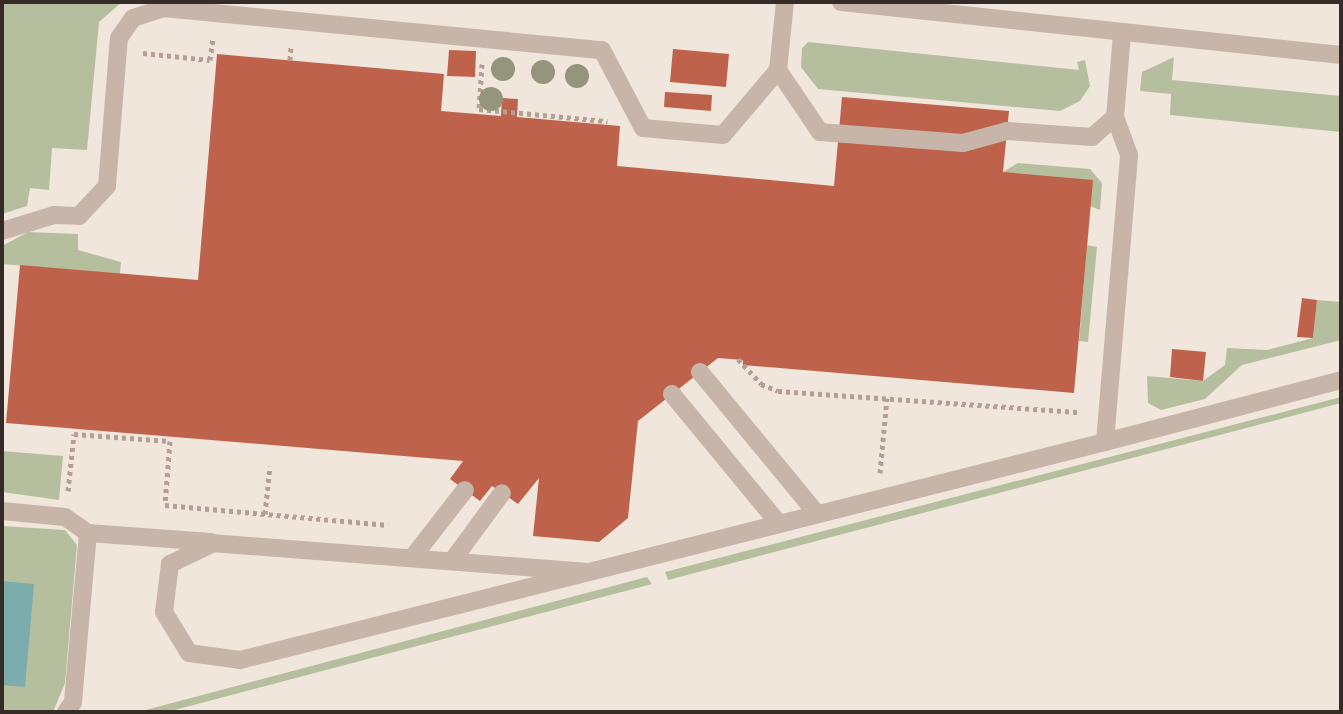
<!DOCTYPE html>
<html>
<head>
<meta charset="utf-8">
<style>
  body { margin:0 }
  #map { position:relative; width:1343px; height:714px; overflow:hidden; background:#f1e6dc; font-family:"Alegreya Sans",sans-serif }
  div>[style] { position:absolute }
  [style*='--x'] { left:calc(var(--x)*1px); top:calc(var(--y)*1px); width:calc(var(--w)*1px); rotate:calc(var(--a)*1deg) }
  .green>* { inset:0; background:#b5bf9d }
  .water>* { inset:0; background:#7dacac }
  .building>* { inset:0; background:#bf624c }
  .path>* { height:5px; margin-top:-2.5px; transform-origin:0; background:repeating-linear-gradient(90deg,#b49f93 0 4px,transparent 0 8px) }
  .service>* { height:18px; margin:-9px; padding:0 9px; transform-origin:9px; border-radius:9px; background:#c8b5a9 }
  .trees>* { width:24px; height:24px; margin:-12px; border-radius:50%; background:#94957c }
  span { translate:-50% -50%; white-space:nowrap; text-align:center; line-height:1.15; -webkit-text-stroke:6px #f8f0e8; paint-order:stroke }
  .frame { position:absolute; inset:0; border:4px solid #352c28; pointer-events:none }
</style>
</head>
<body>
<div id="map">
  <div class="green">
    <i style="clip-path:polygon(2px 2px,122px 2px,99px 22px,87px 150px,52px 148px,49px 190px,30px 188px,27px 206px,2px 214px)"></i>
    <i style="clip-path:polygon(808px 42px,1079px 70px,1077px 62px,1085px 60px,1090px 86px,1080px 101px,1060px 111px,818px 89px,801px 67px,802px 48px)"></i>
    <i style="clip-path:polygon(1174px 57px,1172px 80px,1341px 96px,1341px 132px,1170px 115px,1171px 94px,1140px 91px,1142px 72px)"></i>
    <i style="clip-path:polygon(1018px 163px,1090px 169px,1102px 183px,1100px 210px,1003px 172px)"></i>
    <i style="clip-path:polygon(28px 232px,78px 234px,78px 250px,121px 262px,120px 274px,2px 264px,2px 246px)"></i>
    <i style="clip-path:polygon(1087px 245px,1097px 247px,1088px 342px,1079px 341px)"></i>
    <i style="clip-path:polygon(1317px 300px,1341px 302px,1341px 340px,1242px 365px,1205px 399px,1161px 410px,1148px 403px,1147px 376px,1203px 381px,1225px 365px,1227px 348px,1267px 350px,1313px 338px)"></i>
    <i style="clip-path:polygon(1341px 397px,1341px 403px,668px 580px,665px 572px)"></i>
    <i style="clip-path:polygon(2px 451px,63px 456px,59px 500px,2px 492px)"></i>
    <i style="clip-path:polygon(2px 526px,65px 530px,77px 545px,65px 683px,53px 712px,2px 712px)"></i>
    <i style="clip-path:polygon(647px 577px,652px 584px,167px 712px,138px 712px)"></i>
  </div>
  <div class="water">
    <i style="clip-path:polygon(2px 581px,34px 584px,25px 687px,2px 685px)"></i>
  </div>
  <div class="building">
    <i style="clip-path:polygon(673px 49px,729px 54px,726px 87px,670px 82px)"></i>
    <i style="clip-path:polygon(449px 50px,476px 51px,475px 77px,447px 76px)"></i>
    <i style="clip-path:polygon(217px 54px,444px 74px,441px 111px,501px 116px,502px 98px,518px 99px,517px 117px,620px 126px,617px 166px,834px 186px,842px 97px,1009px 111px,1003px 172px,1093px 180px,1074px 393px,743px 365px,743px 360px,718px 358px,638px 421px,628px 518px,599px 542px,533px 536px,539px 478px,518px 504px,492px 486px,480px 501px,450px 479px,463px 461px,6px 423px,20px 265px,198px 280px)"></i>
    <i style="clip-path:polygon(665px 92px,712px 95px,711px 111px,664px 107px)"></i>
    <i style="clip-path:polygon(1302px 298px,1317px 300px,1313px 338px,1297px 337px)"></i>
    <i style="clip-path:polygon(1172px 349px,1206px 352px,1203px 381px,1170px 377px)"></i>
  </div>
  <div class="path">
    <i style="--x:143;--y:53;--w:67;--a:6"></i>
    <i style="--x:210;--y:60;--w:22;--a:-82"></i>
    <i style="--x:290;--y:60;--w:15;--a:-86"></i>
    <i style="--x:482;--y:64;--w:45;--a:93.8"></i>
    <i style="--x:479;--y:109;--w:129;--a:5.4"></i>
    <i style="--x:738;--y:359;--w:34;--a:47"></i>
    <i style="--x:761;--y:384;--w:18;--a:22"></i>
    <i style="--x:778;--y:391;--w:303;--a:4"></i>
    <i style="--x:880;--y:473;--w:75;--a:-84.7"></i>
    <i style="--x:68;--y:491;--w:57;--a:-84"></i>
    <i style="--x:74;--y:434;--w:96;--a:4.2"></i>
    <i style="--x:170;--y:441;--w:64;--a:94.5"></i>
    <i style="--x:165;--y:505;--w:224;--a:5.1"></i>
    <i style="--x:265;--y:514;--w:48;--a:-84.1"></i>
  </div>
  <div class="service">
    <i style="--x:841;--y:2;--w:503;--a:6.05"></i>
    <i style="--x:778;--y:70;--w:75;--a:55.9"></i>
    <i style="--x:820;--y:132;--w:143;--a:4.4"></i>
    <i style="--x:963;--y:143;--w:46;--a:-15.3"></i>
    <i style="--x:1007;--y:131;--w:85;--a:4"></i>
    <i style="--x:1092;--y:137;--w:30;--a:-41"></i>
    <i style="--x:2;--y:231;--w:54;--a:-17.1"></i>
    <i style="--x:54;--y:215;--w:25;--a:2"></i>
    <i style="--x:79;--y:216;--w:41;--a:-47"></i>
    <i style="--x:107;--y:186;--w:148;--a:-85.4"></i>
    <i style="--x:119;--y:38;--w:24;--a:-55"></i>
    <i style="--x:133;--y:18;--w:32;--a:-18"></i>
    <i style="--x:163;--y:8;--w:441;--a:5.5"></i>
    <i style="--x:602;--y:50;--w:88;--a:62.3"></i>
    <i style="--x:643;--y:128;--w:80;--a:5"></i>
    <i style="--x:723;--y:135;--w:85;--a:-49.8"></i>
    <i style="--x:778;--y:70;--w:68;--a:-84.1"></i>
    <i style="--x:700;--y:372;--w:184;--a:50.5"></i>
    <i style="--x:672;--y:394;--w:168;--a:50.5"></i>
    <i style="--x:1105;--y:442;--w:288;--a:-85.2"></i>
    <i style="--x:1129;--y:155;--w:40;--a:-110.2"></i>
    <i style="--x:1115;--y:117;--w:84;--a:-85.2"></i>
    <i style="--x:2;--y:511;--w:63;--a:5.4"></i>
    <i style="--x:65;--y:517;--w:28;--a:35"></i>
    <i style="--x:88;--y:533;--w:170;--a:95.1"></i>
    <i style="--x:73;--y:702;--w:12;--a:125"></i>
    <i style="--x:88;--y:533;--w:123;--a:4.2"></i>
    <i style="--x:412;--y:558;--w:86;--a:-52.1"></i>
    <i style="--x:452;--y:561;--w:84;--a:-53.7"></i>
    <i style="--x:588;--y:572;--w:375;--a:-175.6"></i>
    <i style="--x:214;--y:543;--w:49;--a:154.5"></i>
    <i style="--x:170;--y:564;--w:48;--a:97.1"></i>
    <i style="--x:164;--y:612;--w:48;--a:58.6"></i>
    <i style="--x:189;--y:653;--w:51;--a:7.8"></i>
    <i style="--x:240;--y:660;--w:892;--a:-14.15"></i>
    <i style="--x:1105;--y:442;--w:244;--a:-14.7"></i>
  </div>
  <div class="trees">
    <i style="left:503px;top:69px"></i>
    <i style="left:543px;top:72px"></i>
    <i style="left:577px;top:76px"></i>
    <i style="left:491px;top:99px"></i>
  </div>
  <div class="frame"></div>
</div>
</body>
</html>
